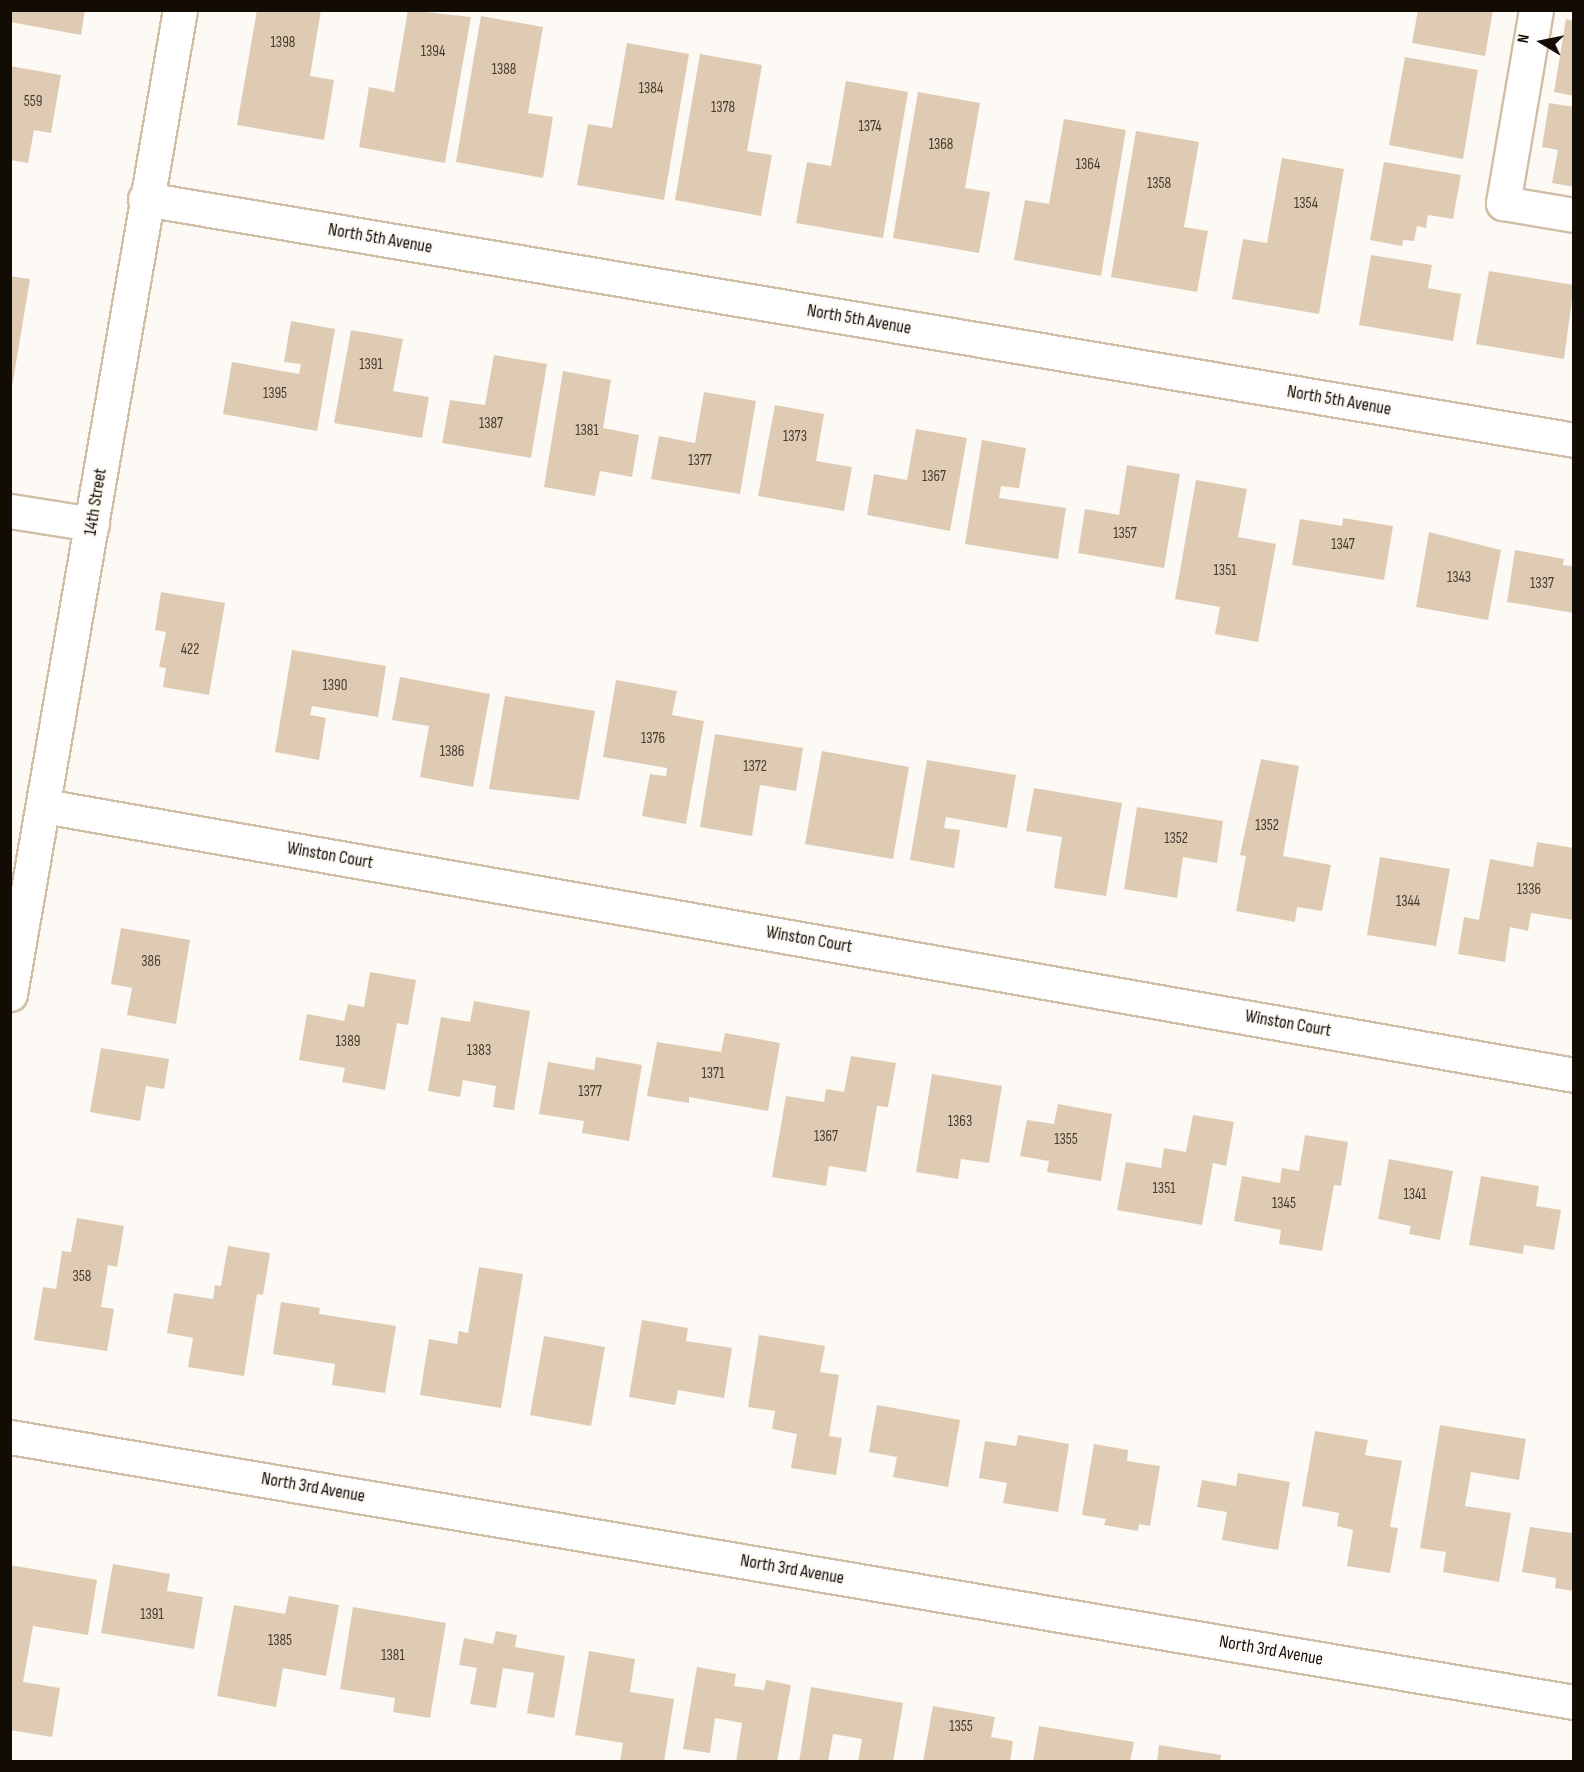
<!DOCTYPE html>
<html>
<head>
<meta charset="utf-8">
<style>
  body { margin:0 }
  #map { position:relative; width:1584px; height:1772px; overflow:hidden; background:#fdf9f4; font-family:"Sofia Sans Condensed",sans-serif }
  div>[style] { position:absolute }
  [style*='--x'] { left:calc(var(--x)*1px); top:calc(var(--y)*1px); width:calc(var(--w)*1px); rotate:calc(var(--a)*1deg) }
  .building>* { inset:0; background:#dfcbb3 }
  .roads { filter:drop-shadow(2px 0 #d1bea6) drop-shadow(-2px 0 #d1bea6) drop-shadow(0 2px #d1bea6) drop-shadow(0 -2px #d1bea6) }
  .minor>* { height:33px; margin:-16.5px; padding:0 16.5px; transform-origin:16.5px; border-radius:16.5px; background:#fff }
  span { translate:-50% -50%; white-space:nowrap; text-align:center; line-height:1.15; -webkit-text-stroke:5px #fdf9f4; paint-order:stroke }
  .number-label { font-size:15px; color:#453c30 }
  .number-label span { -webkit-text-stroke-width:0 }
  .street-label { font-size:18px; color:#120c05 }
  .frame { position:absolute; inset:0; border:12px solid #120c05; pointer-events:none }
  .north { position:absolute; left:1512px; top:12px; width:60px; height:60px; -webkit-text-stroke:4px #fdf9f4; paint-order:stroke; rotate:280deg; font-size:16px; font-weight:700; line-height:24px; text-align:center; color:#120c05 }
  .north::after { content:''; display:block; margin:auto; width:21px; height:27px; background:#120c05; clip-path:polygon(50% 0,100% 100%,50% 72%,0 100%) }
</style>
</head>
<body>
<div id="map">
  <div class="building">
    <i style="clip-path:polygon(10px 10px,85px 10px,81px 35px,10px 22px)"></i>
    <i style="clip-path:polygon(257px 10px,321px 10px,310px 76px,334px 80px,324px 140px,237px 125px)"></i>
    <i style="clip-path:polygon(408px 10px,471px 17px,445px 163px,359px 147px,369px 87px,394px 92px)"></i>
    <i style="clip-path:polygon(1418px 10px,1493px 10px,1485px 56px,1412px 43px)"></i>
    <i style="clip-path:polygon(481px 16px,543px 27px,528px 113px,553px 117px,543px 178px,456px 162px)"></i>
    <i style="clip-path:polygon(1566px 19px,1574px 21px,1574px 96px,1554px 92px)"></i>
    <i style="clip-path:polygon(627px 43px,689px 54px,664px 200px,577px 185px,588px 124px,612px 128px)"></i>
    <i style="clip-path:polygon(700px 54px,762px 65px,747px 151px,772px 155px,761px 216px,675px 200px)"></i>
    <i style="clip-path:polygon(1405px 57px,1478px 70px,1463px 159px,1389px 145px)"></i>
    <i style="clip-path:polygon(10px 66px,61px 75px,51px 133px,34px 130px,28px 163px,10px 160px)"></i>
    <i style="clip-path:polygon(846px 81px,908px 92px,883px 238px,796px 223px,807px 162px,831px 166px)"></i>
    <i style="clip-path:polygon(918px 92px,980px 103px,965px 188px,990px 192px,979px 253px,893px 238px)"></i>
    <i style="clip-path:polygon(1549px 103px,1574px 107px,1574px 187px,1552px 183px,1558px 150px,1542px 147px)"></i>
    <i style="clip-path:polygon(1064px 119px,1126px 130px,1101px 276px,1014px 260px,1025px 200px,1049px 204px)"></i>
    <i style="clip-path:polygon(1136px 131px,1199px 142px,1184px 227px,1208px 231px,1197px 292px,1111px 277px)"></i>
    <i style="clip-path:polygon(1282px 158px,1344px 169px,1319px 314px,1232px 299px,1243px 239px,1267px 243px)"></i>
    <i style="clip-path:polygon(1384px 162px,1461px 175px,1453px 219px,1428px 215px,1426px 228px,1417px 226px,1414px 241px,1403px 240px,1402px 246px,1370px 240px)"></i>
    <i style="clip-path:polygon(1371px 255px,1432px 265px,1428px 288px,1461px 294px,1453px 341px,1359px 325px)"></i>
    <i style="clip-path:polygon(1489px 271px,1574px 285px,1564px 359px,1476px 344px)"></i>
    <i style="clip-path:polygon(10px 276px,30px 279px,12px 387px,10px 387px)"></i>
    <i style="clip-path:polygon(291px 321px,335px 329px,317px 431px,223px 414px,232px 362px,299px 374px,301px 364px,284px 362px)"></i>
    <i style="clip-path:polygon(351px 330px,403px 339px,393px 391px,429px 397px,422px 438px,334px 423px)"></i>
    <i style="clip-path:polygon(494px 355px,547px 364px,531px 458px,442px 443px,450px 400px,485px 405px)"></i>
    <i style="clip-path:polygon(563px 371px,611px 380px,603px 428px,639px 435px,632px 477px,600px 471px,595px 496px,544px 487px)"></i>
    <i style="clip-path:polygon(704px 392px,756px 401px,740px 494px,651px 479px,659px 436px,695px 443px)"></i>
    <i style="clip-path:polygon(775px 405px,824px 414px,816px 461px,852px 467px,844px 511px,758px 496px)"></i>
    <i style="clip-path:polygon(916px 429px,967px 438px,950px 531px,867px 515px,874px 474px,907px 480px)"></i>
    <i style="clip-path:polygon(982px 440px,1026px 448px,1019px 488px,1001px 486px,999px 498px,1066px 508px,1058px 559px,965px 544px)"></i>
    <i style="clip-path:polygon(1127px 465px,1180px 474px,1164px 568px,1078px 553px,1085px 509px,1119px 515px)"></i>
    <i style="clip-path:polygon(1196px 480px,1247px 489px,1238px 537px,1276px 544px,1258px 642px,1215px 634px,1220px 607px,1175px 599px)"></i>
    <i style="clip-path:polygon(1343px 518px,1393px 526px,1384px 580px,1292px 565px,1300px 519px,1342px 526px)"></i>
    <i style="clip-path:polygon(1429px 532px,1501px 550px,1488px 620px,1416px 607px)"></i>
    <i style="clip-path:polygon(1515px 550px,1564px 559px,1563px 565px,1574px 566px,1574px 613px,1507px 602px)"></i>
    <i style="clip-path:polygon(161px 592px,225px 603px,209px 695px,163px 687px,166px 668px,159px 667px,166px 632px,155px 630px)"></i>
    <i style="clip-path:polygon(292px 650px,386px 666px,378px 717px,312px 706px,310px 715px,326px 718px,319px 760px,275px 752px)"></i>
    <i style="clip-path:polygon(400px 677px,490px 694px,473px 787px,420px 777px,429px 726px,392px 720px)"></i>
    <i style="clip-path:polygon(616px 680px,677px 691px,672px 715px,704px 721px,686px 824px,642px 816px,650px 774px,666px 776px,667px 768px,603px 757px)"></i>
    <i style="clip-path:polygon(505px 696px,595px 711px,579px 800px,489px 789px)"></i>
    <i style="clip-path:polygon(715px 734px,803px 748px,796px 791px,760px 785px,752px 836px,700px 827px)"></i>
    <i style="clip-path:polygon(822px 751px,909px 767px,893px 859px,805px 844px)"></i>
    <i style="clip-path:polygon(1261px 759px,1299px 766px,1283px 856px,1331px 865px,1322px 911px,1297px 907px,1295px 922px,1236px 911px,1246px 856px,1240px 855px)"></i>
    <i style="clip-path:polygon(927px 760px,1016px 775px,1007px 828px,946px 817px,944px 828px,960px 830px,954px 868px,910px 860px)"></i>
    <i style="clip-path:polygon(1034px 788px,1122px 803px,1106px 896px,1054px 888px,1062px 837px,1026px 831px)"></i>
    <i style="clip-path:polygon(1137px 807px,1223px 821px,1217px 863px,1183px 857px,1177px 898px,1124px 889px)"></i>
    <i style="clip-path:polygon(1537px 842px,1574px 848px,1574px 920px,1531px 913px,1528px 931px,1510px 927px,1505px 962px,1458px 954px,1464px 917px,1479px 920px,1490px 859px,1533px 867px)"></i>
    <i style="clip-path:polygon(1380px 857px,1450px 869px,1436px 946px,1367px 935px)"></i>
    <i style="clip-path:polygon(121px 928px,190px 940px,176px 1024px,127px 1015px,132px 988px,111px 984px)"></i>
    <i style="clip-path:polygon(370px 972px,416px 980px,408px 1025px,397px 1023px,385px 1090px,342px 1082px,345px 1068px,299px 1060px,307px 1014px,344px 1021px,348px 1004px,364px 1007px)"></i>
    <i style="clip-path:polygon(474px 1001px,530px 1011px,514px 1110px,493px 1107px,496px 1086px,463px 1080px,460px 1097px,428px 1091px,441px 1017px,470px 1022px)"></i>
    <i style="clip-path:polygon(725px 1033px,780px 1043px,768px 1111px,689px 1097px,689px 1103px,647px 1096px,657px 1042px,721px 1052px)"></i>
    <i style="clip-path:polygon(101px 1048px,169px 1059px,164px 1089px,146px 1086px,140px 1121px,90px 1112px)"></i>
    <i style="clip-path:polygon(851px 1056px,896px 1063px,888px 1107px,877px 1106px,866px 1172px,829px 1166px,826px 1186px,772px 1177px,786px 1096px,824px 1102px,826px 1089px,844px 1092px)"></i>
    <i style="clip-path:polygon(596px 1057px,642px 1065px,629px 1141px,582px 1133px,584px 1121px,539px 1114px,548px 1062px,594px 1070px)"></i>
    <i style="clip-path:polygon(932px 1074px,1002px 1086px,989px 1163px,961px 1159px,958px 1179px,916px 1172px)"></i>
    <i style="clip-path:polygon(1058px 1104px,1112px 1114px,1101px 1181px,1047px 1172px,1049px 1161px,1020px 1156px,1027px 1120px,1054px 1124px)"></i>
    <i style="clip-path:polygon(1193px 1115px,1234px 1122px,1226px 1166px,1213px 1163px,1202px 1225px,1117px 1210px,1126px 1162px,1161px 1168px,1164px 1148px,1186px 1152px)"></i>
    <i style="clip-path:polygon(1305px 1135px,1348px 1142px,1341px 1186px,1334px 1185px,1322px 1251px,1279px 1244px,1281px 1230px,1234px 1221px,1242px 1176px,1280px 1183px,1282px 1168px,1299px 1171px)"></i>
    <i style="clip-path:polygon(1389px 1159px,1453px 1171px,1440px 1240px,1409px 1234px,1411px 1226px,1378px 1219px)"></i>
    <i style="clip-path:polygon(1481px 1176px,1539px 1186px,1536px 1206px,1561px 1210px,1554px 1250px,1524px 1245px,1523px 1254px,1469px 1245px)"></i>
    <i style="clip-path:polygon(77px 1218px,124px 1226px,117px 1267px,108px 1265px,101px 1307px,114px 1309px,107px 1351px,34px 1340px,43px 1287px,56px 1289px,62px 1251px,71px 1252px)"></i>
    <i style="clip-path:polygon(228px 1246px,270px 1253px,263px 1295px,257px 1294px,244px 1376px,188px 1367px,193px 1338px,167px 1333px,174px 1293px,213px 1299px,215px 1285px,221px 1286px)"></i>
    <i style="clip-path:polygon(479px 1267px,523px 1274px,501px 1408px,420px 1395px,429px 1339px,457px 1344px,459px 1331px,468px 1333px)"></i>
    <i style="clip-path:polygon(281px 1302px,320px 1308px,319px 1314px,396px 1326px,385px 1393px,332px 1385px,335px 1364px,273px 1354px)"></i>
    <i style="clip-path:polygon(642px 1320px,688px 1328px,686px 1341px,732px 1348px,724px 1398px,678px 1390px,675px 1405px,629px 1397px)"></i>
    <i style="clip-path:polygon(759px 1335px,825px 1346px,820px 1372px,839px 1375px,829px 1436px,842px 1438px,836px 1475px,791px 1468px,797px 1434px,772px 1429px,775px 1411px,748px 1407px)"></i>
    <i style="clip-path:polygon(544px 1336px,605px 1347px,591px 1426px,530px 1415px)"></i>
    <i style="clip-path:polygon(877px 1405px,960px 1420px,948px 1487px,893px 1477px,897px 1457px,869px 1452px)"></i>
    <i style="clip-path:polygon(1440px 1425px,1526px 1439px,1519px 1480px,1471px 1472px,1465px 1506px,1511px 1513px,1499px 1582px,1443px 1572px,1446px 1552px,1420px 1548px)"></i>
    <i style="clip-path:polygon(1315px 1431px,1368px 1440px,1365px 1455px,1402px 1461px,1390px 1527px,1398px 1528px,1390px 1573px,1347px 1566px,1353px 1530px,1337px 1526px,1339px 1513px,1302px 1506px)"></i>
    <i style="clip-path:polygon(1018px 1435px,1069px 1444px,1058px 1512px,1003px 1503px,1007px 1483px,979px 1478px,985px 1441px,1016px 1446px)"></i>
    <i style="clip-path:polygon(1094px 1444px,1128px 1450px,1127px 1461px,1160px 1466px,1150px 1526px,1139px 1524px,1138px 1531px,1104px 1525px,1106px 1519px,1082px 1515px)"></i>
    <i style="clip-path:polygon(1238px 1473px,1290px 1482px,1278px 1550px,1222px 1540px,1227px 1512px,1197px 1507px,1202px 1480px,1236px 1486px)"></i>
    <i style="clip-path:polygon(1530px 1527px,1572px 1533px,1574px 1591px,1555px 1588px,1556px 1578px,1522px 1572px)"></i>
    <i style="clip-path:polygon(113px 1564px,170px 1574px,167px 1591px,203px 1597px,194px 1649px,101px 1633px)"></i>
    <i style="clip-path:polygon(10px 1565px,97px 1580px,88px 1635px,33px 1626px,23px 1682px,60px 1688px,52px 1737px,10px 1730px)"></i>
    <i style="clip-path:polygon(289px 1596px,339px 1605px,326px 1676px,283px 1668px,276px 1707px,217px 1696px,234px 1605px,285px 1614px)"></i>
    <i style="clip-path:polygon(353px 1607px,446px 1623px,430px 1718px,393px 1712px,395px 1698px,340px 1689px)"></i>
    <i style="clip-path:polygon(496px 1631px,517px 1635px,515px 1647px,565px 1656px,554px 1718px,527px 1713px,534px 1673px,503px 1668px,496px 1708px,470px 1704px,477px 1668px,459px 1665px,464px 1638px,493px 1644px)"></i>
    <i style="clip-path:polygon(589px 1651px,635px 1659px,630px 1692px,674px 1699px,664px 1762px,620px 1762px,623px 1743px,575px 1735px)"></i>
    <i style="clip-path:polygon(697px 1667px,736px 1674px,734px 1686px,764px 1690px,766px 1680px,791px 1685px,777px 1762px,736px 1762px,742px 1723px,715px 1718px,710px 1753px,683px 1749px)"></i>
    <i style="clip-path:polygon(811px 1687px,903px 1703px,893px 1762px,858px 1762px,862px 1739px,833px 1734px,828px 1762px,799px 1762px)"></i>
    <i style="clip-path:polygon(933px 1706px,995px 1717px,991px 1737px,1013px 1741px,1010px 1762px,923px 1762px)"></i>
    <i style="clip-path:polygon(1039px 1726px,1134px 1742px,1130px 1762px,1033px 1762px)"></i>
    <i style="clip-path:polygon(1159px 1745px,1221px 1755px,1220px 1762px,1157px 1762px)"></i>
  </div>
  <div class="roads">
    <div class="minor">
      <i style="--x:1536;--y:10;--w:196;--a:99.7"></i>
      <i style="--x:1503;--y:203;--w:72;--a:9.6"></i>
      <i style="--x:145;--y:199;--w:1449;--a:9.57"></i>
      <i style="--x:10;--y:511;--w:83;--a:9"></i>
      <i style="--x:44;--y:806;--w:1553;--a:9.97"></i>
      <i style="--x:10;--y:994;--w:999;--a:-80.2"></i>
      <i style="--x:10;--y:1437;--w:1586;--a:9.62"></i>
    </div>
  </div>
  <div class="number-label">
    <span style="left:283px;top:43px">1398</span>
    <span style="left:433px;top:52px">1394</span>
    <span style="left:504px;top:70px">1388</span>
    <span style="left:651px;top:89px">1384</span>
    <span style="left:33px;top:102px">559</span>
    <span style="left:723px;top:108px">1378</span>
    <span style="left:870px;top:127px">1374</span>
    <span style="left:941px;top:145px">1368</span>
    <span style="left:1088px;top:165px">1364</span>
    <span style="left:1159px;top:184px">1358</span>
    <span style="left:1306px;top:204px">1354</span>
    <span style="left:371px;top:365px">1391</span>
    <span style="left:275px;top:394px">1395</span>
    <span style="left:491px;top:424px">1387</span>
    <span style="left:587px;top:431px">1381</span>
    <span style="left:795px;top:437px">1373</span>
    <span style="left:700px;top:461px">1377</span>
    <span style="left:934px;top:477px">1367</span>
    <span style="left:1125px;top:534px">1357</span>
    <span style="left:1343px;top:545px">1347</span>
    <span style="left:1225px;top:571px">1351</span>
    <span style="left:1459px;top:578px">1343</span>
    <span style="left:1542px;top:584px">1337</span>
    <span style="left:190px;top:650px">422</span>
    <span style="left:335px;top:686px">1390</span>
    <span style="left:653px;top:739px">1376</span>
    <span style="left:452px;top:752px">1386</span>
    <span style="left:755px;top:767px">1372</span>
    <span style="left:1267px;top:826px">1352</span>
    <span style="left:1176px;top:839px">1352</span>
    <span style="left:1529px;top:890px">1336</span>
    <span style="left:1408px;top:902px">1344</span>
    <span style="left:151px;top:962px">386</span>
    <span style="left:348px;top:1042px">1389</span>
    <span style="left:479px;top:1051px">1383</span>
    <span style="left:713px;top:1074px">1371</span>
    <span style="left:590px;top:1092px">1377</span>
    <span style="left:960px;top:1122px">1363</span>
    <span style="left:826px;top:1137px">1367</span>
    <span style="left:1066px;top:1140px">1355</span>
    <span style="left:1164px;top:1189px">1351</span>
    <span style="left:1415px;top:1195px">1341</span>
    <span style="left:1284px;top:1204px">1345</span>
    <span style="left:82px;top:1277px">358</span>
    <span style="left:152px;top:1615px">1391</span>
    <span style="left:280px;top:1641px">1385</span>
    <span style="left:393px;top:1656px">1381</span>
    <span style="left:961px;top:1727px">1355</span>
  </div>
  <div class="street-label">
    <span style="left:380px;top:239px;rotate:10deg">North 5th Avenue</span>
    <span style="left:859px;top:320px;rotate:10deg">North 5th Avenue</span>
    <span style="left:1339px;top:401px;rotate:10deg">North 5th Avenue</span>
    <span style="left:96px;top:502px;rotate:-81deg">14th Street</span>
    <span style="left:330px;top:856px;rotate:10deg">Winston Court</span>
    <span style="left:809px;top:940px;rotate:10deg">Winston Court</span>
    <span style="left:1288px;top:1024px;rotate:10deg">Winston Court</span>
    <span style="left:313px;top:1488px;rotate:10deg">North 3rd Avenue</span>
    <span style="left:792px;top:1570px;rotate:10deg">North 3rd Avenue</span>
    <span style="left:1271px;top:1651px;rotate:10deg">North 3rd Avenue</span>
  </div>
  <div class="frame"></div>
  <div class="north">N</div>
</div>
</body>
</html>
